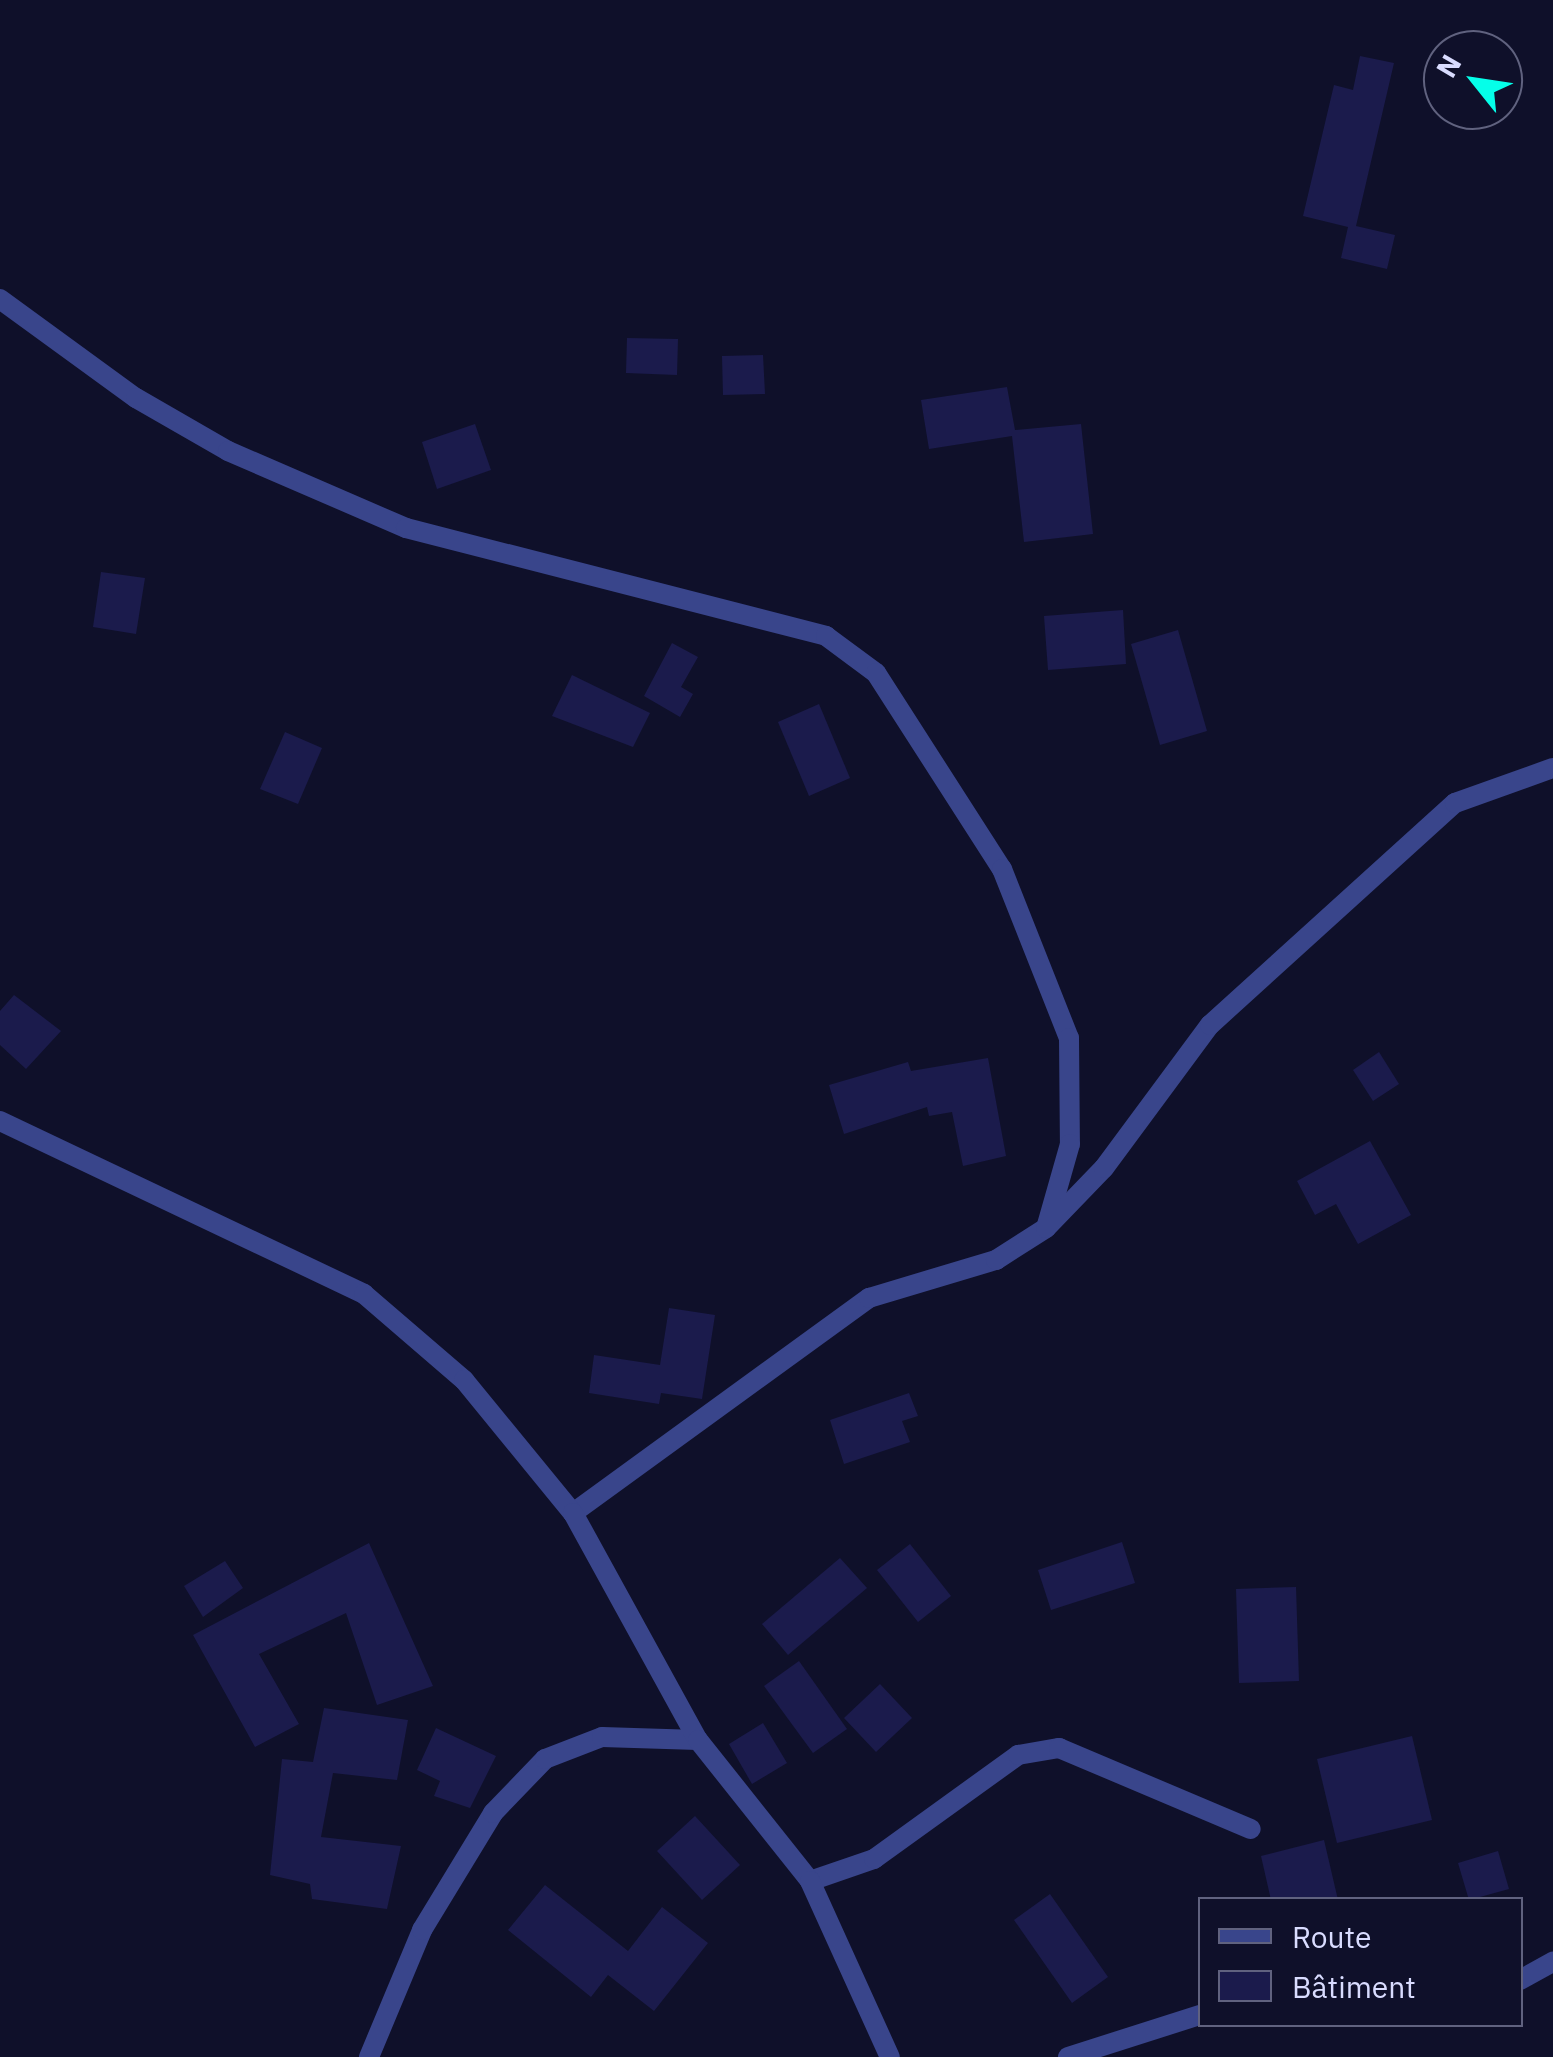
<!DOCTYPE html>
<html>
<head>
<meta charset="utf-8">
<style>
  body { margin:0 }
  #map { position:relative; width:1553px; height:2057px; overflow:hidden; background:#0f102a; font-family:"IBM Plex Sans",sans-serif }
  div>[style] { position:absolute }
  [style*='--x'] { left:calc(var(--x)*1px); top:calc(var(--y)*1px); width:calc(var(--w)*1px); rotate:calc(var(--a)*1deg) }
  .building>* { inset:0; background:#1b1b4c }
  .minor>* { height:20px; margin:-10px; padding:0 10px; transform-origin:10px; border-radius:10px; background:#39458b }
  .tertiary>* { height:20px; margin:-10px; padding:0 10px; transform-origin:10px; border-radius:10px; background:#39458b }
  span { translate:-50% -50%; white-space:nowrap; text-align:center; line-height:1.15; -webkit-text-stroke:8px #0f102a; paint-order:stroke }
  .legend { position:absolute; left:1198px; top:1897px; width:325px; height:130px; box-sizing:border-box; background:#0f102a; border:2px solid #60627f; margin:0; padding:12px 18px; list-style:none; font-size:30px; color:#d9dcff }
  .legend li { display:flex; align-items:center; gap:20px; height:50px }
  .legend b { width:50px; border:2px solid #60627f }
  .north { position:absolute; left:1423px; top:30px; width:100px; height:100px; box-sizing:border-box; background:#0f102a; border:2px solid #60627f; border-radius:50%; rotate:300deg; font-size:28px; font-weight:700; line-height:40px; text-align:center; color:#d9dcff }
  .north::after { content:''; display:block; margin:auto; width:35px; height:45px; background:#05ffe9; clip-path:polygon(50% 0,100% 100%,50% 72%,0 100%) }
</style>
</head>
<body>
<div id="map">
  <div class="building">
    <i style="clip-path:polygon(1360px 56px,1394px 63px,1356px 226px,1395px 235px,1387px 269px,1341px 258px,1348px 227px,1303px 216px,1334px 85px,1353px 90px)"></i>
    <i style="clip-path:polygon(627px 338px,678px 339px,677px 375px,626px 373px)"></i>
    <i style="clip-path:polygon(763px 355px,765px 394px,723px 395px,722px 356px)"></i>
    <i style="clip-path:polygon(1007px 387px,1015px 430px,1081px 424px,1093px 534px,1024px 542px,1012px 436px,929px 449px,921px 400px)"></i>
    <i style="clip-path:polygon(475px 424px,491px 470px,437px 489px,422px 442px)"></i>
    <i style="clip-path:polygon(101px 572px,145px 578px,136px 634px,93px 627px)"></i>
    <i style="clip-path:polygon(1123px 610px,1126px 664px,1048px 670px,1044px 616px)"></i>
    <i style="clip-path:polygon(1178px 630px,1207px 731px,1160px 745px,1131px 644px)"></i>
    <i style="clip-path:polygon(672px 643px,698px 657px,681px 687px,693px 694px,680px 717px,644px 696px)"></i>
    <i style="clip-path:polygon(572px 675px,650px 713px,633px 747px,552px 716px)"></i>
    <i style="clip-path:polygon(819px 704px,850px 778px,809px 796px,778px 722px)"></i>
    <i style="clip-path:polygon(285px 732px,322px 748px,298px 804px,260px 789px)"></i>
    <i style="clip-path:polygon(14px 995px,61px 1031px,26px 1069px,0 1045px,0 1011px)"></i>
    <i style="clip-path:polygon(1379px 1052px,1399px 1084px,1373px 1101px,1353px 1070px)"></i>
    <i style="clip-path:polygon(988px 1058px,1006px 1156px,963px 1166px,952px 1112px,929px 1116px,927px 1107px,844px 1134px,829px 1085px,908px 1062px,911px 1071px)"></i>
    <i style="clip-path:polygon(1370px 1141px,1411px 1215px,1358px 1244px,1336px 1204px,1315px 1215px,1297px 1181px)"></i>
    <i style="clip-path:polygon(669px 1308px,715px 1315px,702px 1399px,661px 1393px,659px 1404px,589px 1393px,594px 1355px,660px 1365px)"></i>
    <i style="clip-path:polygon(909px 1393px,918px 1416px,902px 1421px,910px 1442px,844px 1464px,830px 1420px)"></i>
    <i style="clip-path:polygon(1122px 1542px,1135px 1583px,1051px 1610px,1038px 1570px)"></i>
    <i style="clip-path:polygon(369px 1543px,433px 1686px,377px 1705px,346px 1613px,259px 1654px,299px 1724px,255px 1747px,193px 1635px)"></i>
    <i style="clip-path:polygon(910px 1544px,951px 1596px,918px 1622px,877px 1570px)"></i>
    <i style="clip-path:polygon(840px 1558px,867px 1588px,788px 1655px,762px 1624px)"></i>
    <i style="clip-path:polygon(225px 1561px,243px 1588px,203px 1617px,184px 1586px)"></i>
    <i style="clip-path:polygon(1296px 1587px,1299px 1681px,1239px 1683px,1236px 1589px)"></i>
    <i style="clip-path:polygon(799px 1661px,847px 1729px,813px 1753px,764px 1686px)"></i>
    <i style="clip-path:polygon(880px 1684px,912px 1718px,876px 1752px,844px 1718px)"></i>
    <i style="clip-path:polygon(324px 1708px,408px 1720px,397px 1780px,333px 1773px,321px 1837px,401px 1846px,387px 1909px,312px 1899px,310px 1884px,270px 1875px,282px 1759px,313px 1762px)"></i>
    <i style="clip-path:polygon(763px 1723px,787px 1763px,752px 1784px,729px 1744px)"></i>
    <i style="clip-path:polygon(436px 1728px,496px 1756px,470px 1808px,434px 1796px,440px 1781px,417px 1770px)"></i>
    <i style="clip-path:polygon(1412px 1736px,1432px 1820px,1337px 1843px,1317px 1759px)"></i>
    <i style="clip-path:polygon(695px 1816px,740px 1865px,702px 1900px,657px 1851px)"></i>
    <i style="clip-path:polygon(1324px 1840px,1338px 1900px,1271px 1900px,1261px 1856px)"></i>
    <i style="clip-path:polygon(1498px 1851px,1509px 1889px,1469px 1900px,1458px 1863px)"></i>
    <i style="clip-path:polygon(545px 1885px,628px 1951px,662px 1907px,708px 1943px,654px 2011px,608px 1975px,591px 1997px,508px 1930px)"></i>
    <i style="clip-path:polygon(1050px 1894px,1108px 1977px,1072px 2003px,1014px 1920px)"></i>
  </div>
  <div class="minor">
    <i style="--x:0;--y:299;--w:168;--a:36.1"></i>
    <i style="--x:136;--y:398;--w:106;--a:29.9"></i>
    <i style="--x:228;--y:451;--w:194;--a:23.4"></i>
    <i style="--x:406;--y:528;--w:434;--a:14.4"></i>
    <i style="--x:826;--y:636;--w:62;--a:36.5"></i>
    <i style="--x:876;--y:673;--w:233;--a:57.3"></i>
    <i style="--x:1002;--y:869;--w:182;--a:68.4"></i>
    <i style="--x:1069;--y:1038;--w:106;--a:89.5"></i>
    <i style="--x:1070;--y:1144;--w:87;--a:105.9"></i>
    <i style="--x:573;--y:1513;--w:366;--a:-36"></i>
    <i style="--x:869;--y:1298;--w:133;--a:-16.7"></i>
    <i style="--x:996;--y:1260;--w:59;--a:-32.6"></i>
    <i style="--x:1046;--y:1228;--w:83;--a:-46"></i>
    <i style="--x:1104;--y:1168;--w:178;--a:-53.5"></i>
    <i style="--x:1210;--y:1025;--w:331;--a:-42.2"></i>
    <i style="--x:1455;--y:803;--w:104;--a:-19.7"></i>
    <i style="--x:810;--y:1881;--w:68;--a:-19"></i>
    <i style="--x:874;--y:1859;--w:178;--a:-35.8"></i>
    <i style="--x:1018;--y:1755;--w:42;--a:-9.7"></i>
    <i style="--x:1059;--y:1748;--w:208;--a:22.9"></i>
    <i style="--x:1520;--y:1980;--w:38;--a:-29"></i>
    <i style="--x:369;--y:2057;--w:138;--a:-67.3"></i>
    <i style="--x:422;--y:1930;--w:137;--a:-58.7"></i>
    <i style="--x:493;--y:1813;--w:75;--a:-46.1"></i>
    <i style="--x:545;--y:1759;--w:61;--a:-21.1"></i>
    <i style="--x:602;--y:1737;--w:96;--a:1.8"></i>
    <i style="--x:1068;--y:2057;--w:139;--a:-17.7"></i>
  </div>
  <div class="tertiary">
    <i style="--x:0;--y:1121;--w:403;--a:25.4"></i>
    <i style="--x:364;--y:1294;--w:132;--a:40.7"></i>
    <i style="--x:464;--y:1380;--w:172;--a:50.7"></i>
    <i style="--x:573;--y:1513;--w:259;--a:61.2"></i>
    <i style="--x:698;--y:1740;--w:180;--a:51.5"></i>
    <i style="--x:810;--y:1881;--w:193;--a:65.6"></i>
  </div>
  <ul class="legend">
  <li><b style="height:12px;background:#39458b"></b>Route</li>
  <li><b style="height:28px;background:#1b1b4c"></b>Bâtiment</li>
  </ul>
  <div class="north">N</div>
</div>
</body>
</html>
